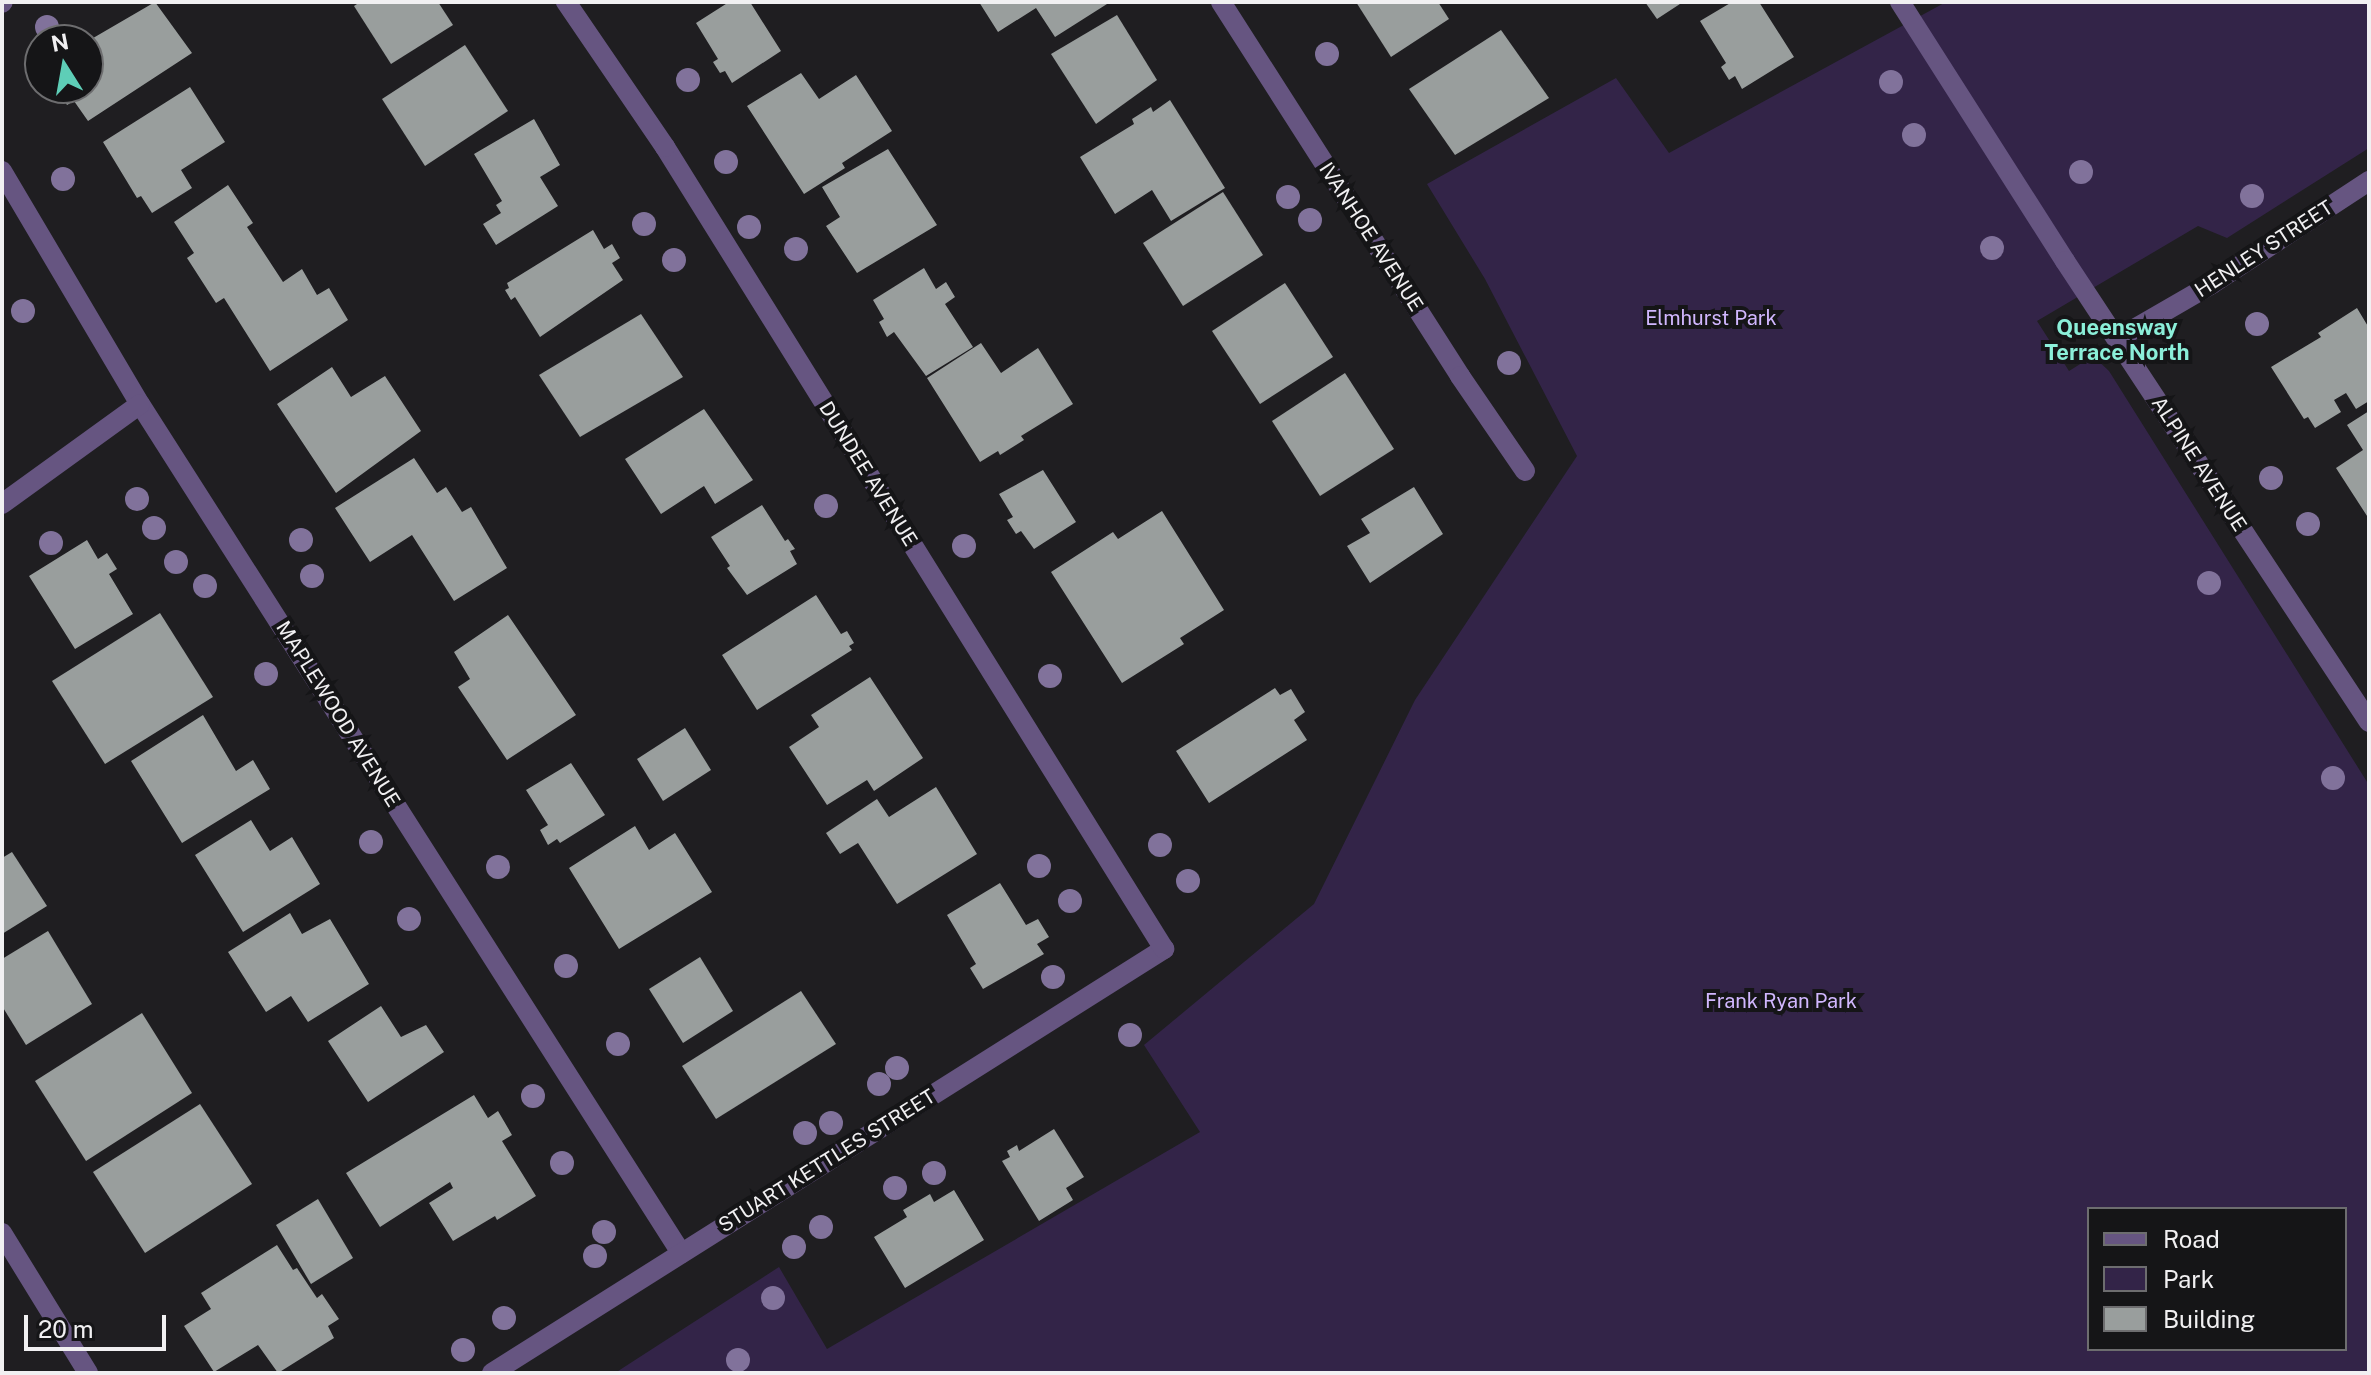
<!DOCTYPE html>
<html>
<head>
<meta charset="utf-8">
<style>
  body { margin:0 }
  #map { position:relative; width:2371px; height:1375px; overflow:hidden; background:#1f1e21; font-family:"Public Sans",sans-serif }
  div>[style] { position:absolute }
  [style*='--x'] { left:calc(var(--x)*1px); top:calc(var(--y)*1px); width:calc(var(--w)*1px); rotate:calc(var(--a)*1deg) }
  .green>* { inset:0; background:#332448 }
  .building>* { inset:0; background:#999e9d }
  .minor>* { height:20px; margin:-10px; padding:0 10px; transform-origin:10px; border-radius:10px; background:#665581 }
  .trees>* { width:24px; height:24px; margin:-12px; border-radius:50%; background:#81729b }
  span { translate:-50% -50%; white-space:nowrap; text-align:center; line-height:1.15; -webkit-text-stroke:8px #151517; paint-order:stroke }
  .street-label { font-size:20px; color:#f1f0f2 }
  .park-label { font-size:20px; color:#d1b7fe }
  .neighbourhood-label { font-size:22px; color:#8befd9; font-weight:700 }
  .frame { position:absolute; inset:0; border:4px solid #f1f0f2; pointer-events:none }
  .legend { position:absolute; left:2087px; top:1207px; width:260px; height:144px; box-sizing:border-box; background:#151517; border:2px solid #6d6d6f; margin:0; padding:10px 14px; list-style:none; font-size:24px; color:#f1f0f2 }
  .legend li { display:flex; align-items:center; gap:16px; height:40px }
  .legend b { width:40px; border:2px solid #6d6d6f }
  .north { position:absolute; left:24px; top:24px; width:80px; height:80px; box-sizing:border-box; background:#151517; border:2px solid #6d6d6f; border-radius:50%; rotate:349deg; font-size:22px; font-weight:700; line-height:32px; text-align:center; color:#f1f0f2 }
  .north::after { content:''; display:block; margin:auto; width:28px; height:36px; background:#5eceb7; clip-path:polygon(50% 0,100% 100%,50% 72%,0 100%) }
  .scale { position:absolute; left:24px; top:1315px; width:142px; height:36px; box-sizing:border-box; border:4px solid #f1f0f2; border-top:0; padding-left:10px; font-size:24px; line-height:28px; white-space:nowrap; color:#f1f0f2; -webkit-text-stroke:6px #151517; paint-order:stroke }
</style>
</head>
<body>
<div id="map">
  <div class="green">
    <i style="clip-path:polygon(evenodd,1946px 2px,2369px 2px,2369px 148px,2227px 238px,2198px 226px,2037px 321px,2069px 371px,2093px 356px,2109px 371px,2369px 785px,2369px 1373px,615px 1373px,779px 1267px,827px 1349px,1200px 1132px,1144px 1045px,1314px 904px,1415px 700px,1577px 456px,1485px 279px,1427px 184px,1616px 78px,1669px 153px,1946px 2px,2089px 1209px,2345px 1209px,2345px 1349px,2089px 1349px,2089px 1209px)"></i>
  </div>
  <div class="building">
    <i style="clip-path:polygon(155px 2px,192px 53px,88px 121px,74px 101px,67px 105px,58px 90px,88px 88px,88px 41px)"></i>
    <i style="clip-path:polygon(360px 2px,438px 2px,453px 25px,391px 64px,354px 6px)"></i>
    <i style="clip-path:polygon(729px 2px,750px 2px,781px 51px,732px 83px,725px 71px,720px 73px,713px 62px,718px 59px,696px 23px)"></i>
    <i style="clip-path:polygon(979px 2px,1106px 2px,1107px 4px,1055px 37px,1036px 8px,998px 32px)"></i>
    <i style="clip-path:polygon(1356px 2px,1438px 2px,1449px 19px,1391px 57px)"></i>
    <i style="clip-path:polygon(1645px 2px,1683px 2px,1657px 19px)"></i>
    <i style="clip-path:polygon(1732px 2px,1759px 2px,1794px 57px,1742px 89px,1735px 76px,1729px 80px,1721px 67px,1726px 63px,1700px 21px)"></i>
    <i style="clip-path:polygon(1117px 15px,1157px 80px,1096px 124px,1051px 54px)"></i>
    <i style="clip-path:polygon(1501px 30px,1549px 98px,1455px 155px,1409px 89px)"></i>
    <i style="clip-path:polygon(465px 45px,508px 111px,425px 166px,382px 99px)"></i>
    <i style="clip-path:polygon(801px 73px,819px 99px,856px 75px,892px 131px,842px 163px,845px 168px,804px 194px,747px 106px)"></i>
    <i style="clip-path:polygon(190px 87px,225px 142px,181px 170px,192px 188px,152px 213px,141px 196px,137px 198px,103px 142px)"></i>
    <i style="clip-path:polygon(1170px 100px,1225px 188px,1171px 221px,1152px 190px,1115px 214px,1080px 157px,1134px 124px,1132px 119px,1151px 107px,1153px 112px)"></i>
    <i style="clip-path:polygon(534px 119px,560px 165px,540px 177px,558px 206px,496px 245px,483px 224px,501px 213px,496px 205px,502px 201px,474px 154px)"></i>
    <i style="clip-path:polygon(888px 149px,937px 225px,857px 273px,826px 226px,840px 217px,822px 187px)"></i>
    <i style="clip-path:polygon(228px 185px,253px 223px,247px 227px,283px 282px,302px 269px,317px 295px,329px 288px,348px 320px,270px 371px,224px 298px,216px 303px,187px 258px,194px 253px,174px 222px)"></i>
    <i style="clip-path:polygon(1223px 192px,1263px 255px,1183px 306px,1143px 243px)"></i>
    <i style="clip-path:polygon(593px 230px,604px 249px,612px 244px,620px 258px,612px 263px,623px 280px,540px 337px,515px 297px,511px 300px,505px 290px,509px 288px,507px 283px)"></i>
    <i style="clip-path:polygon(924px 268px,936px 289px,946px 282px,955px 297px,945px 304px,973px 347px,926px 376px,894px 332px,887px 337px,879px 322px,884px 319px,873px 300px)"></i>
    <i style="clip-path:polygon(1285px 283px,1333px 357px,1260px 404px,1212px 331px)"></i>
    <i style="clip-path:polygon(2357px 308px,2369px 328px,2369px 401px,2356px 409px,2346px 393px,2334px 400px,2341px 412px,2315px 428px,2308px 417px,2304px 419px,2271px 367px,2321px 337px,2318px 333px)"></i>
    <i style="clip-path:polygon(641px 314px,683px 377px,580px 437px,539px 375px)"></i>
    <i style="clip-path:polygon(981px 343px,1001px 373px,1038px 348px,1073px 404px,1021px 436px,1024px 440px,1000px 455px,998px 451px,980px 462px,927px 378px)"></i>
    <i style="clip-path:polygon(332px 367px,351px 397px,385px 376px,421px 431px,336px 493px,277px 404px)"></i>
    <i style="clip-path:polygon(1345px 373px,1394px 449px,1320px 496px,1272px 421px)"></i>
    <i style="clip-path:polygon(704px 409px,753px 480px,715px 504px,704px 486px,661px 514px,625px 459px)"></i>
    <i style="clip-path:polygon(2369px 411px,2369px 519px,2336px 468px,2363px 450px,2347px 425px)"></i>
    <i style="clip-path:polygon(414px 458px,437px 493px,446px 487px,462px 512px,471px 507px,507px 568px,454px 601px,412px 535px,370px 562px,335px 508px)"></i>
    <i style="clip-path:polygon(1043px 470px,1076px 522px,1034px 549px,1021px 531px,1016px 534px,1007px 520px,1013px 517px,999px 494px)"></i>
    <i style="clip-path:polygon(1414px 487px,1443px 534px,1370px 583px,1347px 546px,1370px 533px,1361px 519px)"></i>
    <i style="clip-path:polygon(762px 505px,785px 541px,788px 539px,795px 549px,790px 551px,797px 564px,747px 595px,727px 568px,730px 566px,711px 537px)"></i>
    <i style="clip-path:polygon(1162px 511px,1224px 610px,1180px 638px,1184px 644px,1122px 683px,1051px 572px,1113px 532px,1118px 539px)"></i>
    <i style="clip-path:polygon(87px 540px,98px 559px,107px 553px,117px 569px,109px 574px,133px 614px,75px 649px,29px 576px)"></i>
    <i style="clip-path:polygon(816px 595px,841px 634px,847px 631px,854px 643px,849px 646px,852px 650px,757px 710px,722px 655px)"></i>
    <i style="clip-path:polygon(160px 613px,213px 697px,105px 764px,52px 681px)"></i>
    <i style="clip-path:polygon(508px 615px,576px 715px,507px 760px,458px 687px,470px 679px,454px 652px)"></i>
    <i style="clip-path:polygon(870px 677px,923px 758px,874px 791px,867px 780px,827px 805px,789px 747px,819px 727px,811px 715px)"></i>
    <i style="clip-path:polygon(1275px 688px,1280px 695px,1291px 689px,1305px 712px,1294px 720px,1307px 740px,1209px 803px,1176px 751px)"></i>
    <i style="clip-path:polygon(203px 715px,236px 771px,253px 760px,270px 789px,182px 843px,131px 761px)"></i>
    <i style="clip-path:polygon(685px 728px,711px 770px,663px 801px,637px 759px)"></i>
    <i style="clip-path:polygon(571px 763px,605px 815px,560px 843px,557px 839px,548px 845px,540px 830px,548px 825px,526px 790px)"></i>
    <i style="clip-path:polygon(936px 787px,977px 854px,897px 904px,858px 843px,840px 854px,826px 833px,877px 799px,889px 817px)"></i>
    <i style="clip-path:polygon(251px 820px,270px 851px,292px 837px,320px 884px,243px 932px,195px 855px)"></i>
    <i style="clip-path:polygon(635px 826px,649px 850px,675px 833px,712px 892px,619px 949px,569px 868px)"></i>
    <i style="clip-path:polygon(12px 852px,47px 906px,2px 934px,2px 858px)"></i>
    <i style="clip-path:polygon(1000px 883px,1026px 925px,1038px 919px,1049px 937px,1037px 944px,1044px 954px,983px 989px,970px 968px,976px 964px,947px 915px)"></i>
    <i style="clip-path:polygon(290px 913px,302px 934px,330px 919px,369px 984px,308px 1022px,291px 996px,266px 1012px,228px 952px)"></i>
    <i style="clip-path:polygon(48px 931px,92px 1004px,26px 1045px,2px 1006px,2px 959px)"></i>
    <i style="clip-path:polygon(700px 957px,733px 1011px,683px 1043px,649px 989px)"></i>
    <i style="clip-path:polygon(801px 991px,836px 1044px,716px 1119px,682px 1066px)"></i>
    <i style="clip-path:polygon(381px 1006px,401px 1037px,426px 1025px,444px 1052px,368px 1102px,328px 1041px)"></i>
    <i style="clip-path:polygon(142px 1013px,192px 1093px,86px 1161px,35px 1081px)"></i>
    <i style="clip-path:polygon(474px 1095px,488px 1118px,498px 1111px,512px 1135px,502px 1141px,536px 1196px,497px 1220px,495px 1216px,453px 1241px,429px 1203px,453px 1188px,450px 1182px,380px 1227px,346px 1173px)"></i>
    <i style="clip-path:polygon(200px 1104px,252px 1184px,145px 1253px,93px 1172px)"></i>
    <i style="clip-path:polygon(1054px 1129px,1084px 1177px,1066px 1188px,1073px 1200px,1039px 1221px,1002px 1161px,1010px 1157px,1007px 1151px,1017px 1145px,1019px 1151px)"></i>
    <i style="clip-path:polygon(954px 1190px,984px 1240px,905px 1288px,874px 1237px,907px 1217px,903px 1210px,930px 1194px,934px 1202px)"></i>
    <i style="clip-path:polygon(318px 1199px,353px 1258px,311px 1284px,276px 1225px)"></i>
    <i style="clip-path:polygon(277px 1245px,293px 1270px,297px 1268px,317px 1298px,322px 1294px,339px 1319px,328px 1326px,334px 1338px,278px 1373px,258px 1345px,214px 1372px,184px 1326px,211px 1309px,201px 1293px)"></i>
  </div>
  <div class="minor">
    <i style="--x:1221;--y:2;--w:444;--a:57.4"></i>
    <i style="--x:1460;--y:376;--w:115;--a:55.6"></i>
    <i style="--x:1900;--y:2;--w:307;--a:57.5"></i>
    <i style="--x:2065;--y:261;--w:552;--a:56.6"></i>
    <i style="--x:2;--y:3;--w:1;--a:-45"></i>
    <i style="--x:2;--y:171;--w:271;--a:59.4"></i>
    <i style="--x:140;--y:404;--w:1007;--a:57.49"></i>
    <i style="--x:2117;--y:339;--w:110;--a:-30.1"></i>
    <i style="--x:2212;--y:284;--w:188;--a:-33.3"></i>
    <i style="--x:2;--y:504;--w:170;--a:-35.9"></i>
    <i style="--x:2;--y:1233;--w:164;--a:58.4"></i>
    <i style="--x:492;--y:1373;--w:795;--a:-32.25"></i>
    <i style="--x:1164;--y:949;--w:945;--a:-121.89"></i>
    <i style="--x:665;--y:147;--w:176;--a:-124.3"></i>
  </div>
  <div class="trees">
    <i style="left:47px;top:27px"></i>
    <i style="left:1327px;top:54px"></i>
    <i style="left:688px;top:80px"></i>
    <i style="left:1891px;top:82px"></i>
    <i style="left:1914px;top:135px"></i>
    <i style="left:726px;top:162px"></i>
    <i style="left:2081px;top:172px"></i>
    <i style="left:63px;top:179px"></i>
    <i style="left:2252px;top:196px"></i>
    <i style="left:1288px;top:197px"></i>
    <i style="left:1310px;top:220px"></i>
    <i style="left:644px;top:224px"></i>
    <i style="left:749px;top:227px"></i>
    <i style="left:1992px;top:248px"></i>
    <i style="left:796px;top:249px"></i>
    <i style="left:674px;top:260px"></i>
    <i style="left:23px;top:311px"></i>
    <i style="left:2257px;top:324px"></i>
    <i style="left:1509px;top:363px"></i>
    <i style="left:2271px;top:478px"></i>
    <i style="left:137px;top:499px"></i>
    <i style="left:826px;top:506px"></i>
    <i style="left:2308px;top:524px"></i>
    <i style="left:154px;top:528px"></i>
    <i style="left:301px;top:540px"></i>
    <i style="left:51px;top:543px"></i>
    <i style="left:964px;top:546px"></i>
    <i style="left:176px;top:562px"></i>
    <i style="left:312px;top:576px"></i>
    <i style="left:2209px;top:583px"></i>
    <i style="left:205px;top:586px"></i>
    <i style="left:266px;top:674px"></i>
    <i style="left:1050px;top:676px"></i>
    <i style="left:2333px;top:778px"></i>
    <i style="left:371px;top:842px"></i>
    <i style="left:1160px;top:845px"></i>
    <i style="left:1039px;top:866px"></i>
    <i style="left:498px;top:867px"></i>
    <i style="left:1188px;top:881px"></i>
    <i style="left:1070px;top:901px"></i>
    <i style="left:409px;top:919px"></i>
    <i style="left:566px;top:966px"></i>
    <i style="left:1053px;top:977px"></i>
    <i style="left:1130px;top:1035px"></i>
    <i style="left:618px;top:1044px"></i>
    <i style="left:897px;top:1068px"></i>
    <i style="left:879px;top:1084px"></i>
    <i style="left:533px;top:1096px"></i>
    <i style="left:831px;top:1123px"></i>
    <i style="left:805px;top:1133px"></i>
    <i style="left:562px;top:1163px"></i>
    <i style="left:934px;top:1173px"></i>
    <i style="left:895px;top:1188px"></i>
    <i style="left:821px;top:1227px"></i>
    <i style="left:604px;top:1232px"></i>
    <i style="left:794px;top:1247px"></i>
    <i style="left:595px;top:1256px"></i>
    <i style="left:773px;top:1298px"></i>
    <i style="left:504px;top:1318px"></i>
    <i style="left:463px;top:1350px"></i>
    <i style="left:738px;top:1360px"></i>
  </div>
  <div class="street-label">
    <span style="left:1371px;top:237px;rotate:57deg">IVANHOE AVENUE</span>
    <span style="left:2264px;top:249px;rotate:-33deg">HENLEY STREET</span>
    <span style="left:2199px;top:464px;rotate:57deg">ALPINE AVENUE</span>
    <span style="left:868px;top:474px;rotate:58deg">DUNDEE AVENUE</span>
    <span style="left:338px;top:714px;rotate:58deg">MAPLEWOOD AVENUE</span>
    <span style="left:827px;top:1161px;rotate:-32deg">STUART KETTLES STREET</span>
  </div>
  <div class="park-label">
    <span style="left:1711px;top:318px">Elmhurst Park</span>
    <span style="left:1781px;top:1001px">Frank Ryan Park</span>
  </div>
  <div class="neighbourhood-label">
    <span style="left:2117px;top:340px">Queensway<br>Terrace North</span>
  </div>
  <div class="frame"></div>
  <ul class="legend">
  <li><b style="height:10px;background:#665581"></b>Road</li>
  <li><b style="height:22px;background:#332448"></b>Park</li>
  <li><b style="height:22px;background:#999e9d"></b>Building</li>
  </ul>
  <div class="north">N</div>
  <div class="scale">20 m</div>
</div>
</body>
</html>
